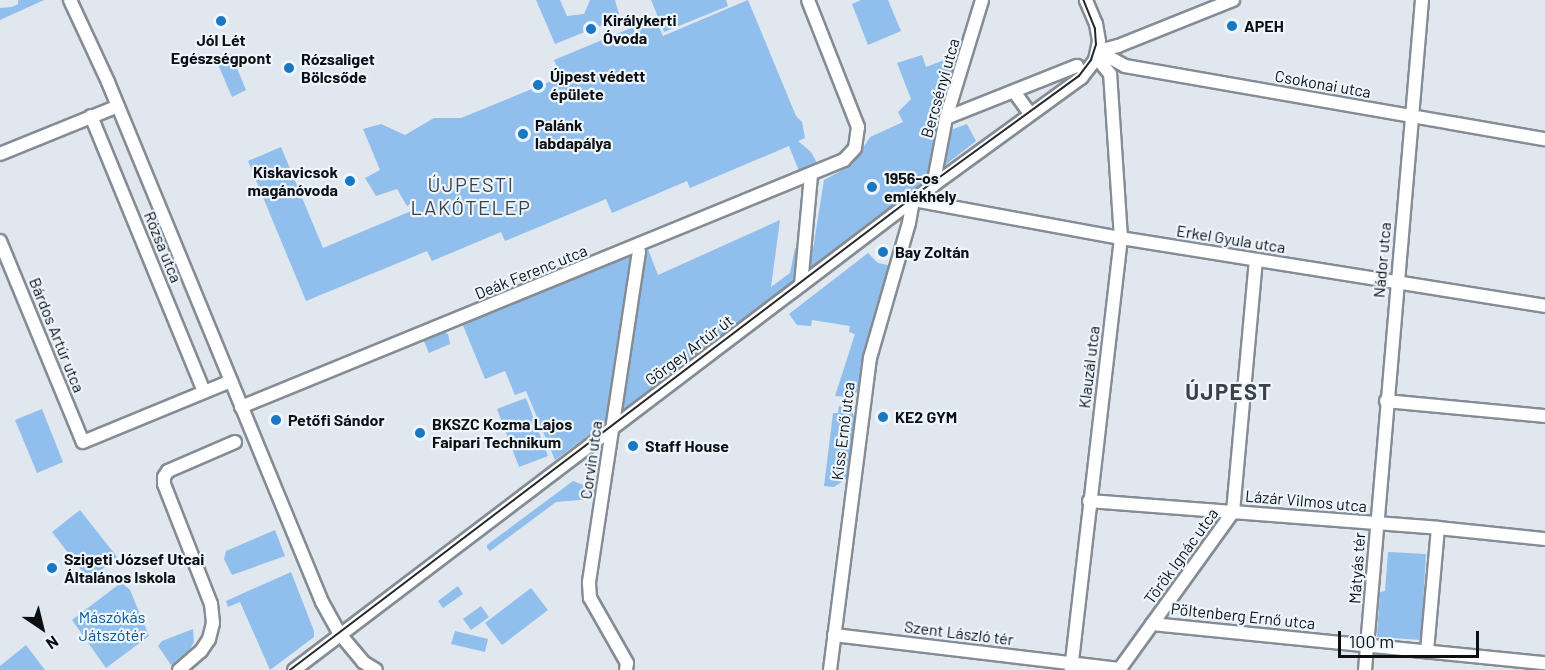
<!DOCTYPE html>
<html>
<head>
<meta charset="utf-8">
<style>
  body { margin:0 }
  #map { position:relative; width:1545px; height:670px; overflow:hidden; background:#e0e7ef; font-family:Barlow,sans-serif }
  div>[style] { position:absolute }
  [style*='--x'] { left:calc(var(--x)*1px); top:calc(var(--y)*1px); width:calc(var(--w)*1px); rotate:calc(var(--a)*1deg) }
  .green>* { inset:0; background:#90beed }
  .roads { filter:drop-shadow(2px 0 #858c93) drop-shadow(-2px 0 #858c93) drop-shadow(0 2px #858c93) drop-shadow(0 -2px #858c93) }
  .minor>* { height:12px; margin:-6px; padding:0 6px; transform-origin:6px; border-radius:6px; background:#fff }
  .tram>* { height:1.5px; margin:-0.75px; padding:0 0.75px; transform-origin:0.75px; border-radius:0.75px; background:#25282c }
  .dots>* { width:16px; height:16px; translate:-50% -50%; box-sizing:border-box; border:3px solid #edf5fd; border-radius:50% }
  span { translate:-50% -50%; white-space:nowrap; text-align:center; line-height:1.15; -webkit-text-stroke:4.5px #edf5fd; paint-order:stroke }
  .poi-label { font-size:16px; color:#0d0f12; font-weight:700 }
  .left { translate:0 -50%; text-align:left }
  .right { translate:-100% -50%; text-align:right }
  .street-label { font-size:16px; color:#0d0f12 }
  .park-label { font-size:16px; color:#0a5794 }
  .quarter-label { font-size:20px; color:#3b4147; letter-spacing:1.5px }
  .district-label { font-size:22px; color:#3b4147; font-weight:700; letter-spacing:1.5px }
  .north { position:absolute; left:12px; top:598px; width:60px; height:60px; -webkit-text-stroke:4px #edf5fd; paint-order:stroke; rotate:145deg; font-size:16px; font-weight:700; line-height:24px; text-align:center; color:#0d0f12 }
  .north::after { content:''; display:block; margin:auto; width:21px; height:27px; background:#0d0f12; clip-path:polygon(50% 0,100% 100%,50% 72%,0 100%) }
  .scale { position:absolute; left:1338px; top:631px; width:141px; height:27px; box-sizing:border-box; border:3px solid #0d0f12; border-top:0; padding-left:8px; font-size:18px; line-height:21px; white-space:nowrap; color:#0d0f12; -webkit-text-stroke:4px #edf5fd; paint-order:stroke }
</style>
</head>
<body>
<div id="map">
  <div class="green">
    <i style="clip-path:polygon(18px 0,44px 0,0 20px,0 8px,12px 7px,18px 4px)"></i>
    <i style="clip-path:polygon(536px 0,560px 0,567px 16px,584px 14px,590px 0,615px 0,619px 14px,607px 23px,555px 44px)"></i>
    <i style="clip-path:polygon(651px 0,726px 0,728px 6px,664px 32px)"></i>
    <i style="clip-path:polygon(748px 0,796px 116px,802px 122px,805px 138px,798px 141px,811px 152px,817px 163px,799px 171px,789px 146px,690px 188px,687px 181px,612px 213px,606px 199px,505px 241px,501px 232px,432px 261px,427px 251px,306px 301px,248px 161px,281px 147px,323px 248px,416px 209px,413px 202px,407px 206px,397px 189px,376px 196px,365px 178px,380px 170px,363px 129px,381px 124px,405px 135px,434px 118px,461px 118px,561px 77px,554px 60px,655px 18px,663px 36px)"></i>
    <i style="clip-path:polygon(861px 0,888px 0,901px 31px,868px 45px,852px 4px)"></i>
    <i style="clip-path:polygon(960px 54px,947px 104px,938px 117px,937px 129px,940px 131px,931px 182px,555px 460px,526px 391px,515px 395px,505px 371px,485px 379px,462px 323px,648px 249px,658px 275px,780px 220px,771px 287px,790px 273px,795px 248px,813px 249px,824px 180px,852px 165px,870px 137px,903px 122px,898px 112px,911px 99px,897px 63px,922px 55px,926px 67px)"></i>
    <i style="clip-path:polygon(232px 56px,246px 90px,232px 97px,217px 62px)"></i>
    <i style="clip-path:polygon(967px 124px,976px 141px,944px 166px,940px 165px,948px 131px)"></i>
    <i style="clip-path:polygon(868px 253px,878px 263px,892px 266px,859px 390px,851px 397px,835px 396px,855px 334px,849px 332px,850px 326px,812px 320px,811px 326px,797px 325px,789px 314px)"></i>
    <i style="clip-path:polygon(442px 331px,448px 334px,450px 344px,429px 353px,423px 339px)"></i>
    <i style="clip-path:polygon(526px 398px,548px 456px,519px 467px,497px 409px)"></i>
    <i style="clip-path:polygon(839px 406px,852px 410px,855px 420px,848px 478px,834px 487px,824px 486px,833px 413px,838px 413px)"></i>
    <i style="clip-path:polygon(42px 409px,63px 462px,37px 473px,15px 420px)"></i>
    <i style="clip-path:polygon(573px 481px,594px 489px,591px 499px,556px 502px,490px 551px,487px 548px,487px 545px)"></i>
    <i style="clip-path:polygon(80px 510px,117px 557px,89px 580px,52px 532px)"></i>
    <i style="clip-path:polygon(275px 530px,285px 556px,232px 575px,224px 559px,226px 551px)"></i>
    <i style="clip-path:polygon(1388px 552px,1426px 554px,1421px 640px,1377px 637px,1380px 592px,1385px 591px)"></i>
    <i style="clip-path:polygon(291px 572px,314px 631px,314px 637px,270px 670px,240px 602px,228px 607px,226px 601px)"></i>
    <i style="clip-path:polygon(123px 584px,130px 590px,149px 636px,106px 668px,72px 620px,118px 585px)"></i>
    <i style="clip-path:polygon(458px 586px,463px 594px,443px 608px,438px 601px)"></i>
    <i style="clip-path:polygon(531px 588px,548px 610px,502px 645px,485px 623px)"></i>
    <i style="clip-path:polygon(481px 606px,489px 617px,471px 630px,463px 619px)"></i>
    <i style="clip-path:polygon(193px 629px,194px 642px,190px 649px,171px 665px,158px 646px,162px 641px)"></i>
    <i style="clip-path:polygon(455px 631px,488px 639px,485px 652px,451px 644px)"></i>
    <i style="clip-path:polygon(26px 645px,45px 670px,0 670px,0 666px)"></i>
  </div>
  <div class="roads">
    <div class="minor">
      <i style="--x:70;--y:0;--w:90;--a:65.1"></i>
      <i style="--x:108;--y:82;--w:562;--a:67.63"></i>
      <i style="--x:322;--y:602;--w:35;--a:61"></i>
      <i style="--x:339;--y:633;--w:38;--a:50"></i>
      <i style="--x:363;--y:662;--w:15;--a:32"></i>
      <i style="--x:1098;--y:51;--w:31;--a:29"></i>
      <i style="--x:1125;--y:66;--w:426;--a:9.9"></i>
      <i style="--x:1098;--y:51;--w:21;--a:-14"></i>
      <i style="--x:1118;--y:46;--w:124;--a:-21.8"></i>
      <i style="--x:1015;--y:93;--w:26;--a:54"></i>
      <i style="--x:91;--y:116;--w:297;--a:67.7"></i>
      <i style="--x:946;--y:118;--w:141;--a:-21.7"></i>
      <i style="--x:0;--y:154;--w:127;--a:-22.1"></i>
      <i style="--x:933;--y:186;--w:69;--a:-79.2"></i>
      <i style="--x:946;--y:118;--w:123;--a:-73"></i>
      <i style="--x:913;--y:200;--w:211;--a:10.4"></i>
      <i style="--x:1121;--y:238;--w:429;--a:9.1"></i>
      <i style="--x:0;--y:241;--w:217;--a:67.6"></i>
      <i style="--x:83;--y:442;--w:160;--a:-22.4"></i>
      <i style="--x:801;--y:285;--w:110;--a:-84.8"></i>
      <i style="--x:1386;--y:401;--w:160;--a:5.4"></i>
      <i style="--x:241;--y:407;--w:652;--a:-22.27"></i>
      <i style="--x:844;--y:160;--w:16;--a:-47"></i>
      <i style="--x:855;--y:148;--w:21;--a:-82"></i>
      <i style="--x:858;--y:127;--w:136;--a:-111.5"></i>
      <i style="--x:1089;--y:501;--w:350;--a:4.4"></i>
      <i style="--x:1438;--y:528;--w:108;--a:5.9"></i>
      <i style="--x:1152;--y:624;--w:395;--a:5.7"></i>
      <i style="--x:834;--y:635;--w:287;--a:6.8"></i>
      <i style="--x:1427;--y:651;--w:123;--a:-84.9"></i>
      <i style="--x:179;--y:670;--w:29;--a:-41"></i>
      <i style="--x:201;--y:651;--w:14;--a:-56"></i>
      <i style="--x:209;--y:639;--w:16;--a:-76"></i>
      <i style="--x:213;--y:623;--w:19;--a:-96"></i>
      <i style="--x:211;--y:604;--w:129;--a:-111.4"></i>
      <i style="--x:164;--y:484;--w:7;--a:-90"></i>
      <i style="--x:164;--y:477;--w:7;--a:-56"></i>
      <i style="--x:168;--y:471;--w:73;--a:-23.4"></i>
      <i style="--x:294;--y:670;--w:777;--a:-37.21"></i>
      <i style="--x:913;--y:200;--w:208;--a:-36"></i>
      <i style="--x:1081;--y:78;--w:23;--a:-52"></i>
      <i style="--x:1095;--y:60;--w:19;--a:-78"></i>
      <i style="--x:1099;--y:41;--w:17;--a:-100"></i>
      <i style="--x:1096;--y:24;--w:26;--a:-113"></i>
      <i style="--x:626;--y:670;--w:7;--a:-82"></i>
      <i style="--x:627;--y:663;--w:75;--a:-119.6"></i>
      <i style="--x:590;--y:598;--w:16;--a:-94"></i>
      <i style="--x:589;--y:582;--w:334;--a:-81.4"></i>
      <i style="--x:639;--y:252;--w:6;--a:-108"></i>
      <i style="--x:830;--y:670;--w:315;--a:-82.7"></i>
      <i style="--x:870;--y:358;--w:141;--a:-73.9"></i>
      <i style="--x:909;--y:223;--w:23;--a:-80"></i>
      <i style="--x:1071;--y:670;--w:435;--a:-83.4"></i>
      <i style="--x:1121;--y:238;--w:164;--a:-93.8"></i>
      <i style="--x:1110;--y:74;--w:22;--a:-129"></i>
      <i style="--x:1119;--y:670;--w:195;--a:-54.2"></i>
      <i style="--x:1233;--y:512;--w:253;--a:-84.8"></i>
      <i style="--x:1365;--y:670;--w:672;--a:-85.14"></i>
    </div>
  </div>
  <div class="tram">
    <i style="--x:290;--y:670;--w:807;--a:-37.2"></i>
    <i style="--x:933;--y:182;--w:180;--a:-36"></i>
    <i style="--x:1079;--y:76;--w:20;--a:-53"></i>
    <i style="--x:1091;--y:60;--w:16;--a:-72"></i>
    <i style="--x:1096;--y:45;--w:16;--a:-94"></i>
    <i style="--x:1095;--y:29;--w:31;--a:-112"></i>
  </div>
  <div class="dots">
    <i style="left:221px;top:21px;background:#1a77c4"></i>
    <i style="left:1232px;top:26px;background:#1a77c4"></i>
    <i style="left:591px;top:29px;background:#1a77c4"></i>
    <i style="left:289px;top:68px;background:#1a77c4"></i>
    <i style="left:538px;top:85px;background:#1a77c4"></i>
    <i style="left:523px;top:134px;background:#1a77c4"></i>
    <i style="left:350px;top:181px;background:#1a77c4"></i>
    <i style="left:872px;top:187px;background:#1a77c4"></i>
    <i style="left:883px;top:252px;background:#1a77c4"></i>
    <i style="left:883px;top:417px;background:#1a77c4"></i>
    <i style="left:276px;top:420px;background:#1a77c4"></i>
    <i style="left:420px;top:433px;background:#1a77c4"></i>
    <i style="left:633px;top:446px;background:#1a77c4"></i>
    <i style="left:52px;top:568px;background:#1a77c4"></i>
  </div>
  <div class="poi-label">
    <span class="left" style="left:603px;top:29px">Királykerti<br>Óvoda</span>
    <span class="left" style="left:1244px;top:26px">APEH</span>
    <span style="left:221px;top:49px">Jól Lét<br>Egészségpont</span>
    <span class="left" style="left:301px;top:68px">Rózsaliget<br>Bölcsőde</span>
    <span class="left" style="left:550px;top:85px">Újpest védett<br>épülete</span>
    <span class="left" style="left:535px;top:134px">Palánk<br>labdapálya</span>
    <span class="right" style="left:338px;top:181px">Kiskavicsok<br>magánóvoda</span>
    <span class="left" style="left:884px;top:187px">1956-os<br>emlékhely</span>
    <span class="left" style="left:895px;top:252px">Bay Zoltán</span>
    <span class="left" style="left:895px;top:417px">KE2 GYM</span>
    <span class="left" style="left:288px;top:420px">Petőfi Sándor</span>
    <span class="left" style="left:432px;top:433px">BKSZC Kozma Lajos<br>Faipari Technikum</span>
    <span class="left" style="left:645px;top:446px">Staff House</span>
    <span class="left" style="left:64px;top:568px">Szigeti József Utcai<br>Általános Iskola</span>
  </div>
  <div class="street-label">
    <span style="left:1323px;top:84px;rotate:10deg">Csokonai utca</span>
    <span style="left:940px;top:88px;rotate:-74deg">Bercsényi utca</span>
    <span style="left:1231px;top:239px;rotate:9deg">Erkel Gyula utca</span>
    <span style="left:163px;top:247px;rotate:68deg">Rózsa utca</span>
    <span style="left:1382px;top:260px;rotate:-85deg">Nádor utca</span>
    <span style="left:531px;top:272px;rotate:-22deg">Deák Ferenc utca</span>
    <span style="left:57px;top:335px;rotate:68deg">Bárdos Artúr utca</span>
    <span style="left:689px;top:350px;rotate:-37deg">Görgey Artúr út</span>
    <span style="left:1089px;top:367px;rotate:-83deg">Klauzál utca</span>
    <span style="left:843px;top:431px;rotate:-83deg">Kiss Ernő utca</span>
    <span style="left:591px;top:460px;rotate:-82deg">Corvin utca</span>
    <span style="left:1306px;top:501px;rotate:5deg">Lázár Vilmos utca</span>
    <span style="left:1181px;top:556px;rotate:-54deg">Török Ignác utca</span>
    <span style="left:1357px;top:568px;rotate:-86deg">Mátyás tér</span>
    <span style="left:1243px;top:616px;rotate:6deg">Pöltenberg Ernő utca</span>
    <span style="left:959px;top:633px;rotate:7deg">Szent László tér</span>
  </div>
  <div class="park-label">
    <span style="left:112px;top:626px">Mászókás<br>Játszótér</span>
  </div>
  <div class="quarter-label">
    <span style="left:471px;top:196px">ÚJPESTI<br>LAKÓTELEP</span>
  </div>
  <div class="district-label">
    <span style="left:1229px;top:392px">ÚJPEST</span>
  </div>
  <div class="north">N</div>
  <div class="scale">100 m</div>
</div>
</body>
</html>
